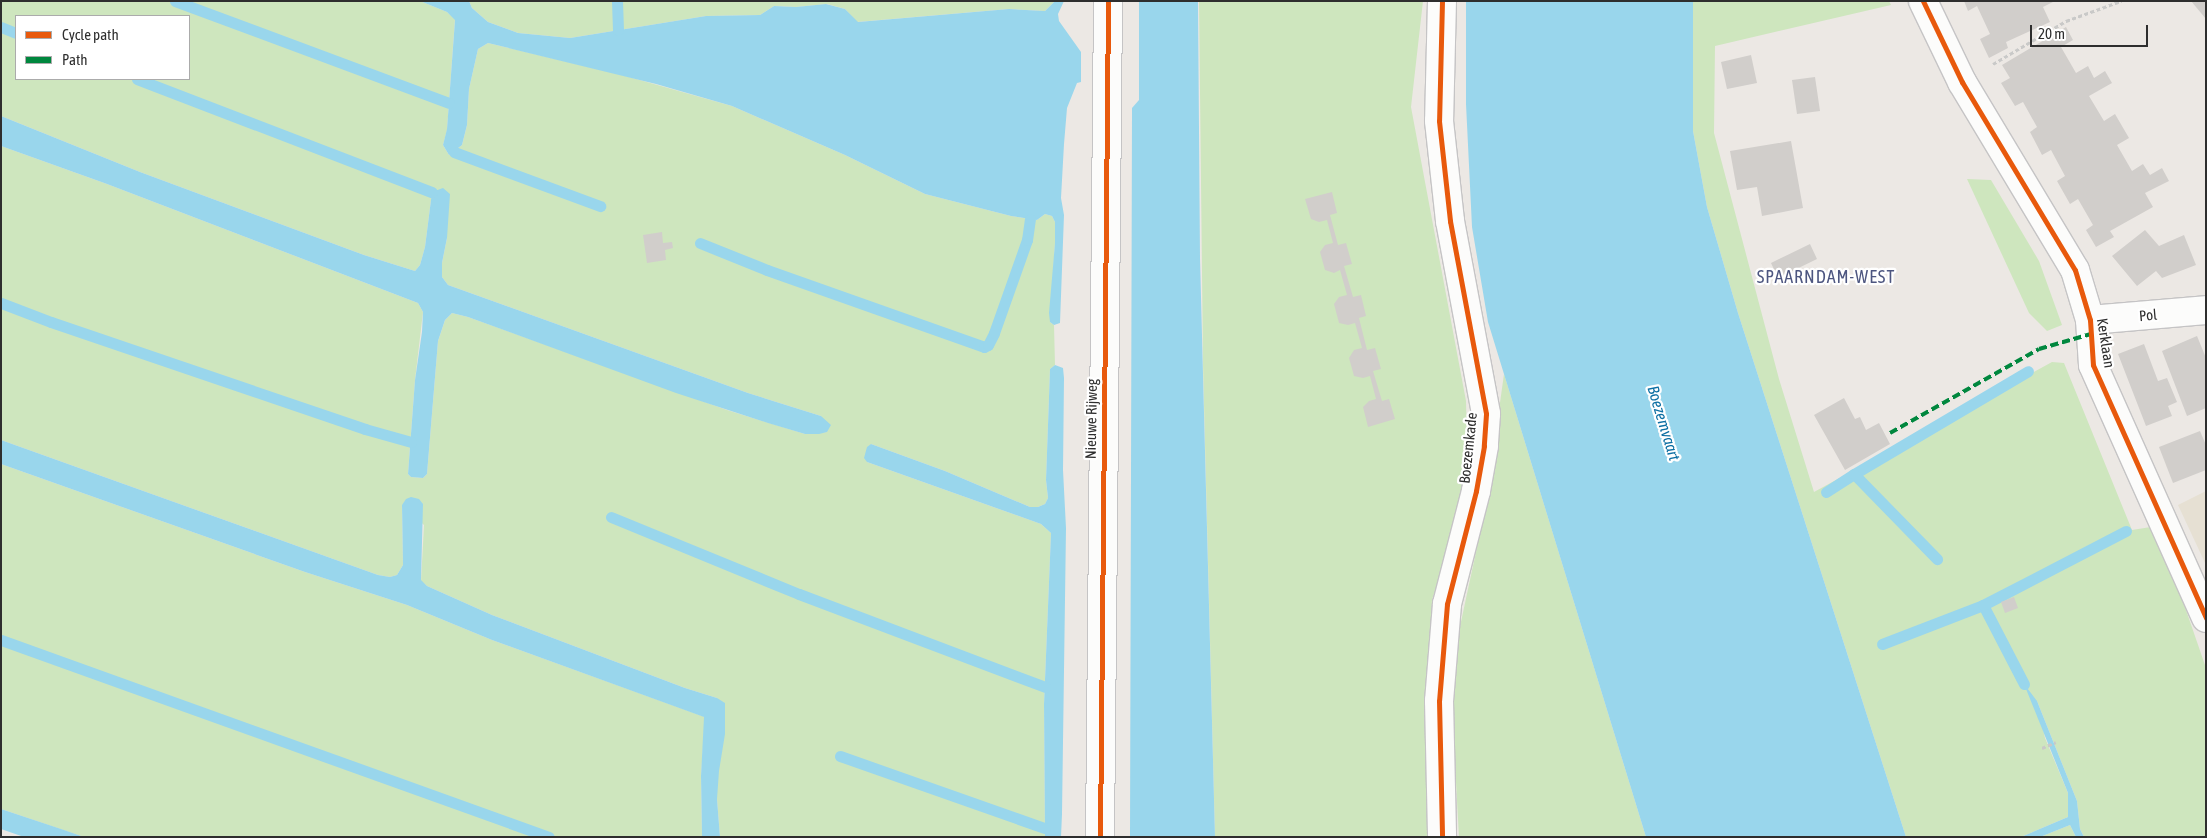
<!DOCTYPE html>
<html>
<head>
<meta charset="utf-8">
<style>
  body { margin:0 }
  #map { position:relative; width:2207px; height:838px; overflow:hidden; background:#ece8e4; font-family:"Asap Condensed",sans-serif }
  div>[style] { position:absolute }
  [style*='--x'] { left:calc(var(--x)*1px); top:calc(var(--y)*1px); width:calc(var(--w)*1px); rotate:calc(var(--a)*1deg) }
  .education>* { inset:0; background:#e6e0d3 }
  .green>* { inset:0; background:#cee6be }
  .water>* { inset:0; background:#99d6ec }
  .stream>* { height:11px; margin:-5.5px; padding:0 5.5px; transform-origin:5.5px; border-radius:5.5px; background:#99d6ec }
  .building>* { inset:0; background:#d1cecb }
  .path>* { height:3px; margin-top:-1.5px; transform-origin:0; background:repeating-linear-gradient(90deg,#c9c9c8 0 4px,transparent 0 6.5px) }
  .roads { filter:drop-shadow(1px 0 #c5c4c5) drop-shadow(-1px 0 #c5c4c5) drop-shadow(0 1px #c5c4c5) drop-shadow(0 -1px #c5c4c5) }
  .minor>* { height:28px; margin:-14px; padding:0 14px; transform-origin:14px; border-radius:14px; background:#fcfcfb }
  .tertiary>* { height:28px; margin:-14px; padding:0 14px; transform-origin:14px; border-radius:14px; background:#fcfcfb }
  .quiet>* { height:4px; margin-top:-2px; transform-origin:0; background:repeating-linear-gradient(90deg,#00873e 0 8px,transparent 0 12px) }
  .cycleway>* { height:5px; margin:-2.5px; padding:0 2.5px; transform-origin:2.5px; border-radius:2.5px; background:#e8590c }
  span { translate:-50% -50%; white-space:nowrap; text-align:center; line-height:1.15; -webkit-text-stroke:4.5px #fff; paint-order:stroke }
  .street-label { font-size:15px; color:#2e2e2e }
  .water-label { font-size:16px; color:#0d6fa3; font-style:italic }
  .quarter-label { font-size:18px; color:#4d5680; letter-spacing:1px }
  .frame { position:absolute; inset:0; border:2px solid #2e2e2e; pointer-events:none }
  .legend { position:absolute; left:15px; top:15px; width:175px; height:65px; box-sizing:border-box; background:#fff; border:1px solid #ababab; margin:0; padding:6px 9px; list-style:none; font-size:15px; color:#2e2e2e }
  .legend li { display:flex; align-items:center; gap:10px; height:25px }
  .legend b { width:25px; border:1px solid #ababab }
  .scale { position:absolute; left:2030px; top:25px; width:118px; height:22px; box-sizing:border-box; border:2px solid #2e2e2e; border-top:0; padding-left:6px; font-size:15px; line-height:18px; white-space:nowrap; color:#2e2e2e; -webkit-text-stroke:4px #fff; paint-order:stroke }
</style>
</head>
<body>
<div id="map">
  <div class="education">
    <i style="clip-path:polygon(2206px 491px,2206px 565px,2178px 505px)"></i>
  </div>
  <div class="green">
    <i style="clip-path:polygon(evenodd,1px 1px,420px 1px,447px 12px,455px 19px,447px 130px,443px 145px,449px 155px,462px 145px,467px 125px,469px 89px,478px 49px,488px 43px,622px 75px,732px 106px,845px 155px,925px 194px,1011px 216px,1037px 220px,1045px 214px,1052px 216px,1055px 222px,1055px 243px,1050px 322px,1054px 325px,1055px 365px,1050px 369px,1046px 480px,1048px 498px,1045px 504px,1038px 507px,1030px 507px,945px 471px,871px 444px,867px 462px,1041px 524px,1051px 533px,1044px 704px,1045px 837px,720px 837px,717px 799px,717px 698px,685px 688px,492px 615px,427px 586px,421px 581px,424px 525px,402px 505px,403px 565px,397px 575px,390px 577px,378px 575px,1px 440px,1px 146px,107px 184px,418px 303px,423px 312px,415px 380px,408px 474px,411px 477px,423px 478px,427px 474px,438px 341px,445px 320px,452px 313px,468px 317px,727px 410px,805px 434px,827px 432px,821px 416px,748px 393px,448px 285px,442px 277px,442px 263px,447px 238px,432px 192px,425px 247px,420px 265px,415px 271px,364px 255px,140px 172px,1px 116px,1px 1px,16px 16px,189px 16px,189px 79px,16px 79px,16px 16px)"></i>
    <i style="clip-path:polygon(469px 1px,1055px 1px,1045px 11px,1009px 9px,857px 22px,845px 9px,827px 4px,796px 7px,774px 6px,760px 15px,706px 16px,570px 38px,518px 33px,488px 22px,472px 8px)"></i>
    <i style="clip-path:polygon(1199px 1px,1423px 1px,1411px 107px,1466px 401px,1468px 484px,1432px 600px,1428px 680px,1434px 837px,1215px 837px,1203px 365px)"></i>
    <i style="clip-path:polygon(1693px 1px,1889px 1px,1891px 5px,1715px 46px,1714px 133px,1779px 379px,1814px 492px,2052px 362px,2064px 363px,2132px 530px,2157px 526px,2206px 668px,2206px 837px,2084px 837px,2080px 829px,2077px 801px,2037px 701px,2045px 738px,2068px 793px,2068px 817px,2021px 837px,1906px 837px,1738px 313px,1707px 207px,1693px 131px)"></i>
    <i style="clip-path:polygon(1967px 179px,1991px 180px,2039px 261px,2062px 325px,2047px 331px,2029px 313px)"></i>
    <i style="clip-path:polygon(1504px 374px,1646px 837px,1459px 837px,1450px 673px,1485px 510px)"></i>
    <i style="clip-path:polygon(1px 464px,305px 572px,407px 605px,492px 640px,705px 717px,701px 776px,702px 837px,84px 837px,1px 809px)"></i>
    <i style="clip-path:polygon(2070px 825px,2076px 837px,2040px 837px)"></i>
  </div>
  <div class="water">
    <i style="clip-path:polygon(420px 1px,469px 1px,472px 8px,488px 22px,518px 33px,570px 38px,706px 16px,760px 15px,774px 6px,796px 7px,826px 4px,845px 9px,858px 22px,1009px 9px,1045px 11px,1055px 1px,1064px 1px,1058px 14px,1059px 21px,1081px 52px,1081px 82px,1077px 83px,1067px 108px,1064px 144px,1061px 198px,1064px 215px,1060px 323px,1054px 325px,1050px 322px,1049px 313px,1055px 243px,1055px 222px,1052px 216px,1045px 214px,1037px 220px,1011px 216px,925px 194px,845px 155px,732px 106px,656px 84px,488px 43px,478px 49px,469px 89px,467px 125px,462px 145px,449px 155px,443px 145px,447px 129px,455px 20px,447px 12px)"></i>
    <i style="clip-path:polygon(1139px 1px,1198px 1px,1200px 258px,1215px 837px,1130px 837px,1132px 108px,1139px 100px)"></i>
    <i style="clip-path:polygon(1466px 1px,1693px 1px,1693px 131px,1707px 207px,1738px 313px,1906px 837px,1646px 837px,1488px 322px,1472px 227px,1466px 104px)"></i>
    <i style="clip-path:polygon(1px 116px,140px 172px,364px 255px,415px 271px,420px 265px,425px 247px,432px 192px,443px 188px,450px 194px,447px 238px,442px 263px,442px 277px,448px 285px,748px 393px,821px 416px,831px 425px,827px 432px,819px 434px,805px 434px,768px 423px,676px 393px,468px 317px,452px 313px,445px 320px,438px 341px,427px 474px,423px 478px,411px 477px,408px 474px,415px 380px,422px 332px,423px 312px,418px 303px,107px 184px,1px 146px)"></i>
    <i style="clip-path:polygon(1055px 365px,1063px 368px,1064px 378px,1063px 470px,1066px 528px,1062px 814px,1061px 837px,1045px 837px,1044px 704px,1051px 533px,1041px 524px,867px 462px,864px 458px,867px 447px,871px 444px,945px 471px,1030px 507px,1038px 507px,1045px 504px,1048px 498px,1046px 480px,1050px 369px)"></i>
    <i style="clip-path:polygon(1px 440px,378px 575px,390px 577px,397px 575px,403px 565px,402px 505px,406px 499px,411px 497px,419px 499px,423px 504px,421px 580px,427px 586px,492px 615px,685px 688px,717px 698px,725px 703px,725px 734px,719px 771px,717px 799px,720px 837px,702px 837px,701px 776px,704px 717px,492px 640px,407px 605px,305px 572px,1px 464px)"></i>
    <i style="clip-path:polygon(2024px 684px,2037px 701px,2077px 801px,2080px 829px,2084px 837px,2076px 837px,2070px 825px,2040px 837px,2021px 837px,2068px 817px,2068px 793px)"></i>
    <i style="clip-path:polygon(1px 809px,64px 830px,84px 837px,24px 837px,1px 829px)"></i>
  </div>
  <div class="stream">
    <i style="--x:175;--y:1;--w:292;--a:20.4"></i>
    <i style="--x:617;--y:1;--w:29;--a:88"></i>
    <i style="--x:1;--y:27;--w:16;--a:22"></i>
    <i style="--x:137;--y:79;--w:316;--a:21"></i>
    <i style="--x:454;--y:152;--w:156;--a:20.3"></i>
    <i style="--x:700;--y:243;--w:72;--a:21.9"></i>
    <i style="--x:767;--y:270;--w:230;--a:19.5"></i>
    <i style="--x:984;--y:347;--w:4;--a:-27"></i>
    <i style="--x:988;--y:345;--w:13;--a:-63"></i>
    <i style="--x:994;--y:333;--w:99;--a:-70.5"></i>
    <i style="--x:1027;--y:240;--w:21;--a:-82"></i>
    <i style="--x:1;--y:303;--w:53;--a:20.8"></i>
    <i style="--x:51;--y:322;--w:332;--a:18.8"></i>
    <i style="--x:365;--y:429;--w:48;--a:15.8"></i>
    <i style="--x:1854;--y:474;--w:202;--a:-30.6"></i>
    <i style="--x:1826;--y:492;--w:33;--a:-33"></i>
    <i style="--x:1854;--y:474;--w:119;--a:45.7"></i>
    <i style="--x:611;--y:517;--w:203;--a:22.3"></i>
    <i style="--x:799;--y:594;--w:263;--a:20.7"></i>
    <i style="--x:1;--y:640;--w:582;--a:19.77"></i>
    <i style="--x:1882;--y:644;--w:108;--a:-21.1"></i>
    <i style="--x:2024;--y:684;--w:89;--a:-117.4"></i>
    <i style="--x:1983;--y:605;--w:161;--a:-27.4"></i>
    <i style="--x:840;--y:756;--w:217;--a:19.4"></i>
  </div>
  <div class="building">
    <i style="clip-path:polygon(1964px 1px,2055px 1px,2043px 7px,2050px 22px,2006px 42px,2008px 48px,1989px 58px,1980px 39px,1990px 34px,1977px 6px,1968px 11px)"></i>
    <i style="clip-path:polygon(2191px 1px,2206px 1px,2206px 19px)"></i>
    <i style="clip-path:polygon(2066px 27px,2073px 40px,2061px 47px,2076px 73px,2088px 66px,2094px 78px,2105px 71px,2112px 83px,2089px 96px,2104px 121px,2115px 114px,2129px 138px,2117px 145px,2132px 171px,2143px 164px,2150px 175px,2162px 168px,2169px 181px,2145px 193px,2153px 207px,2110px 231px,2114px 237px,2096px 247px,2086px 230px,2093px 225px,2078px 199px,2070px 204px,2057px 181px,2065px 176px,2051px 150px,2042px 155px,2030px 132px,2037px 127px,2023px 102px,2015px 106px,2001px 83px,2010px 78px,2002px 65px)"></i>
    <i style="clip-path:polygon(1751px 55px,1757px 83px,1727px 89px,1721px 62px)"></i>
    <i style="clip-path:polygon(1815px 77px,1820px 111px,1797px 114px,1792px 80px)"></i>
    <i style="clip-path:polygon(1791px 141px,1803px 208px,1762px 216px,1757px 187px,1737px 190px,1730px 151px)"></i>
    <i style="clip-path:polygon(1332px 192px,1337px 213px,1330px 215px,1338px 245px,1346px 243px,1352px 264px,1344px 266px,1353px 297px,1361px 295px,1366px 316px,1359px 318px,1367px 350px,1375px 348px,1381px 369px,1373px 371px,1382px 401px,1389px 399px,1395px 419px,1368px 427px,1363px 407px,1369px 401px,1376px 399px,1370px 376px,1363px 378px,1354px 376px,1349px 358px,1354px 350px,1362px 348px,1355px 323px,1348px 325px,1339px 323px,1334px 304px,1339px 297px,1347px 295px,1340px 270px,1334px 273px,1325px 270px,1320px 252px,1325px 245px,1333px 243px,1327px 220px,1319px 222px,1311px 219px,1305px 199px)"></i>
    <i style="clip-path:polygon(2145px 230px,2159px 246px,2184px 235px,2196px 265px,2162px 278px,2156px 271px,2137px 286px,2112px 256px)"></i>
    <i style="clip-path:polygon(662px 232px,663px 243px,672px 242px,673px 248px,665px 250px,666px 260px,647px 263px,643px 235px)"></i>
    <i style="clip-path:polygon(1810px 244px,1817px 259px,1778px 278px,1771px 263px)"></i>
    <i style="clip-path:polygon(2197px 336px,2206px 358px,2206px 408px,2187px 416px,2162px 351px)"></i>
    <i style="clip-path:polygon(2144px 344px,2158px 381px,2167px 378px,2177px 402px,2168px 406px,2172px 416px,2146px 426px,2118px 354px)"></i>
    <i style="clip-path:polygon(1844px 398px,1855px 419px,1860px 417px,1866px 430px,1879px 423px,1890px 444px,1845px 470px,1814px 415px)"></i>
    <i style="clip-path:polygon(2200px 431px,2206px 445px,2206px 470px,2173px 483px,2159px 447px)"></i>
    <i style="clip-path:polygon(2014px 597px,2018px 608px,2005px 613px,2001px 602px)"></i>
  </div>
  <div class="path">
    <i style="--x:1993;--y:64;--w:85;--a:-30.5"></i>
    <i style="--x:2066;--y:21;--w:59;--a:-20"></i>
    <i style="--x:2042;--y:748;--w:15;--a:-23"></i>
  </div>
  <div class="roads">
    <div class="minor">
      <i style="--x:1442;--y:1;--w:120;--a:91.4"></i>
      <i style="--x:1439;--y:121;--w:101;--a:83.7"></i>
      <i style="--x:1450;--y:221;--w:196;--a:79.4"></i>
      <i style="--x:1486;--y:414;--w:32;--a:94"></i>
      <i style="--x:1484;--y:446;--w:46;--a:100.1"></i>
      <i style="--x:1476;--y:491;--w:117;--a:104.4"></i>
      <i style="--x:1447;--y:604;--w:97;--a:94.7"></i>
      <i style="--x:1439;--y:701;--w:136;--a:88.7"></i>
      <i style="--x:1923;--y:1;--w:90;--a:64.3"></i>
      <i style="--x:1962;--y:82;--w:219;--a:59"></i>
      <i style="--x:2075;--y:270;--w:52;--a:73.3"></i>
      <i style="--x:2090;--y:320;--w:45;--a:86.2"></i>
      <i style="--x:2093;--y:365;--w:277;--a:65.9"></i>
      <i style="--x:2090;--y:320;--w:116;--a:-4.9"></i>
    </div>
    <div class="tertiary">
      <i style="--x:1100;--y:837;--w:836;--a:-89.45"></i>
    </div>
  </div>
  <div class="quiet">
    <i style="--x:1890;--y:433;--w:171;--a:-29.4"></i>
    <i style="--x:2039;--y:349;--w:54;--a:-16.1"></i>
  </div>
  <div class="cycleway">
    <i style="--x:1442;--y:1;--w:120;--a:91.4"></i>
    <i style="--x:1439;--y:121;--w:101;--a:83.7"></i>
    <i style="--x:1450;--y:221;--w:196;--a:79.4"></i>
    <i style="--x:1486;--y:414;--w:32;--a:94"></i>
    <i style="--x:1484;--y:446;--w:46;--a:100.1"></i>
    <i style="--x:1476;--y:491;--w:117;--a:104.4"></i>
    <i style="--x:1447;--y:604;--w:97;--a:94.7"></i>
    <i style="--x:1439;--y:701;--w:136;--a:88.7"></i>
    <i style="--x:1923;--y:1;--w:90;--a:64.3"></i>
    <i style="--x:1962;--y:82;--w:219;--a:59"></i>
    <i style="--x:2075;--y:270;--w:52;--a:73.3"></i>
    <i style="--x:2090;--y:320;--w:45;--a:86.2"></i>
    <i style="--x:2093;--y:365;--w:277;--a:65.9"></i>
    <i style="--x:1100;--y:837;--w:836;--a:-89.45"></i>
  </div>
  <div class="street-label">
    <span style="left:2148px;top:315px;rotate:-5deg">Pol</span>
    <span style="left:2106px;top:343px;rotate:81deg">Kerklaan</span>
    <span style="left:1091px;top:419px;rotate:-89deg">Nieuwe Rijweg</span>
    <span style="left:1468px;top:448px;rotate:-84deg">Boezemkade</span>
  </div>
  <div class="water-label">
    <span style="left:1664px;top:423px;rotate:73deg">Boezemvaart</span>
  </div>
  <div class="quarter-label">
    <span style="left:1826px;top:277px">SPAARNDAM-WEST</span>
  </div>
  <div class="frame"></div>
  <ul class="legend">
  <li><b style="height:6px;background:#e8590c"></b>Cycle path</li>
  <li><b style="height:6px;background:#00873e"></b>Path</li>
  </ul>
  <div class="scale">20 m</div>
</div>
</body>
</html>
